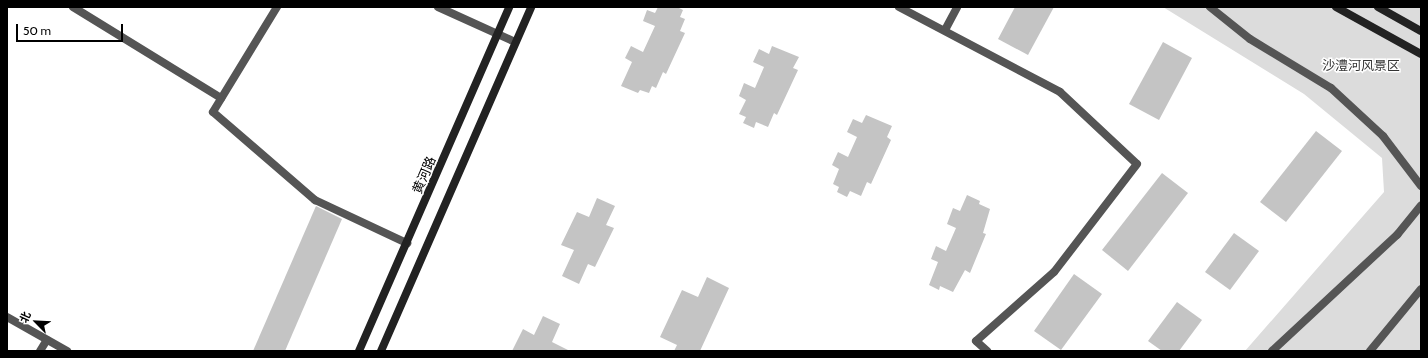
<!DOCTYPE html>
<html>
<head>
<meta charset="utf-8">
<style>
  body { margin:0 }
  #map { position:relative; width:1428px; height:358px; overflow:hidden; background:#fff; font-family:Cabin,"Noto Sans SC",sans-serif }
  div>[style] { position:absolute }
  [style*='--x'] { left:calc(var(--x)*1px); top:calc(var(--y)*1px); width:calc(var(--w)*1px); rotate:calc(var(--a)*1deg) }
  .green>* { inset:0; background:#dcdcdc }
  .building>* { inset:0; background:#c4c4c4 }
  .street>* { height:8px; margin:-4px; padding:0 4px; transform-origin:4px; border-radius:4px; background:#555 }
  .secondary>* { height:8px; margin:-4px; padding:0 4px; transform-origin:4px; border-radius:4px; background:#222 }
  span { translate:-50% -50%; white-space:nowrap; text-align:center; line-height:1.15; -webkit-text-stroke:3px #fff; paint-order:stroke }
  .park-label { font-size:13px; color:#333 }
  .street-label { font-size:13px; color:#000 }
  .frame { position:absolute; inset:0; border:8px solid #000; pointer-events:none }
  .north { position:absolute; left:16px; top:302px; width:40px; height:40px; -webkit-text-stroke:3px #fff; paint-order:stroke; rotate:294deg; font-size:11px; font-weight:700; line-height:16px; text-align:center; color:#000 }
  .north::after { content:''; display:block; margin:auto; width:14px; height:18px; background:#000; clip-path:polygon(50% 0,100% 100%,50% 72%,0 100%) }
  .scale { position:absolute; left:16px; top:24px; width:107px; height:18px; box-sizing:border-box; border:2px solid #000; border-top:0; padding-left:5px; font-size:12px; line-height:14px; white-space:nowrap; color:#000; -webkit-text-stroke:3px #fff; paint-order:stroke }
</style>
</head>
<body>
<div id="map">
  <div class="green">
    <i style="clip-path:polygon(1163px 7px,1421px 7px,1421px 351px,1245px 351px,1384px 192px,1382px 158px,1304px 94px)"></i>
  </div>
  <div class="building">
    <i style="clip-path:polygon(658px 7px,677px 7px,683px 10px,680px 17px,685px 19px,680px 31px,685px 33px,666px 74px,663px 72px,656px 88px,652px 86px,649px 93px,640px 90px,638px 93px,621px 86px,632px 62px,625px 58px,631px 46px,643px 52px,655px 26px,643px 21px,647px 10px,655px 13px)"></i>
    <i style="clip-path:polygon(1015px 7px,1054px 7px,1028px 55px,998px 39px)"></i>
    <i style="clip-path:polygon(1163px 42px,1192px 58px,1159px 120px,1129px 104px)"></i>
    <i style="clip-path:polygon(772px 46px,799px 57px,793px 68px,798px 70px,777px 115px,774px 113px,768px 127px,756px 122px,754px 128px,743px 123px,746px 117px,739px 114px,746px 100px,739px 96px,744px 83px,755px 88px,764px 67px,753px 62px,759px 49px,769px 54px)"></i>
    <i style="clip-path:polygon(866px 115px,892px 126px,887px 137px,891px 140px,871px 184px,867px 182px,861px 196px,850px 191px,847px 197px,837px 192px,839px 187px,833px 184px,839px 169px,832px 165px,838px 152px,848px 157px,857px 137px,847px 132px,853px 119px,862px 123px)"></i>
    <i style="clip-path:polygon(1316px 131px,1342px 151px,1286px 222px,1260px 202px)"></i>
    <i style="clip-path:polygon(1162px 173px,1188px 193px,1128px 271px,1102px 250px)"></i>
    <i style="clip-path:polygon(967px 195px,980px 201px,979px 204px,990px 209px,983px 233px,986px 234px,970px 273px,965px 270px,953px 292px,940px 286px,939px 290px,929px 285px,938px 262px,931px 259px,936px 246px,946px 251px,956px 228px,947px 224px,953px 208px,960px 211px)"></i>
    <i style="clip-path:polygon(597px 198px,615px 206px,606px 225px,614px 228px,595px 267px,588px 264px,579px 284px,562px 276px,574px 250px,561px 245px,577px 212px,589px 217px)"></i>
    <i style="clip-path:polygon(316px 206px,342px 219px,285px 351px,253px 351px)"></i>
    <i style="clip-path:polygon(1234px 233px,1259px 251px,1230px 290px,1205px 272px)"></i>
    <i style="clip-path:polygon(1074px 274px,1102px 294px,1061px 350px,1034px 331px)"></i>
    <i style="clip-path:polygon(707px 277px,729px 288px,700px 351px,674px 351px,677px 345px,660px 337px,682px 290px,698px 297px)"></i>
    <i style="clip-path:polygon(1177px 302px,1202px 320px,1179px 351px,1162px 351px,1148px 341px)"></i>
    <i style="clip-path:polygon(543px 316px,560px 324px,552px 342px,570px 351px,512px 351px,523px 329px,534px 335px)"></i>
  </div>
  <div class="street">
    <i style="--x:73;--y:7;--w:174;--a:31.6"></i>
    <i style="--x:277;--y:7;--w:123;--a:121.4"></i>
    <i style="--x:213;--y:112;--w:135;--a:40.8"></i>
    <i style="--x:315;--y:200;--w:102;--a:25.1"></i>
    <i style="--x:438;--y:7;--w:85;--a:24.4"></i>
    <i style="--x:899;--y:7;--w:182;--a:27.8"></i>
    <i style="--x:1060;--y:92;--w:105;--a:43.1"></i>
    <i style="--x:1137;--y:164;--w:136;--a:127.5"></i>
    <i style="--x:1054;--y:272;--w:104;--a:138.5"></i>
    <i style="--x:976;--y:341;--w:15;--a:42"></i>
    <i style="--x:1210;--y:7;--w:51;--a:38.7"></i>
    <i style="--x:1250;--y:39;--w:95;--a:31.2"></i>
    <i style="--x:1331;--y:88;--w:71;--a:42.7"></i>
    <i style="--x:1383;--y:136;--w:63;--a:52.8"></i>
    <i style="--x:945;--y:30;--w:26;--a:-62"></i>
    <i style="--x:7;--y:317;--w:69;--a:29.5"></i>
    <i style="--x:40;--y:351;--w:13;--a:-58"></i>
    <i style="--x:1272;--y:351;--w:171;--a:-42.9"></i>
    <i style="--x:1397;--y:235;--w:38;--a:-51"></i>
    <i style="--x:1370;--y:351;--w:80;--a:-50.6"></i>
  </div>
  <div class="secondary">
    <i style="--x:1336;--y:7;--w:97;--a:28.9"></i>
    <i style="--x:1378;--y:7;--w:49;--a:29.2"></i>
    <i style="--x:359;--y:351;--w:375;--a:-66.4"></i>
    <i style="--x:381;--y:351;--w:375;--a:-66.4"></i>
  </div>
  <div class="park-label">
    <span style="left:1361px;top:65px">沙澧河风景区</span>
  </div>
  <div class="street-label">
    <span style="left:424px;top:175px;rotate:-67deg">黄河路</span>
  </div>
  <div class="frame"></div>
  <div class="north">北</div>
  <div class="scale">50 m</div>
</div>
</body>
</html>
